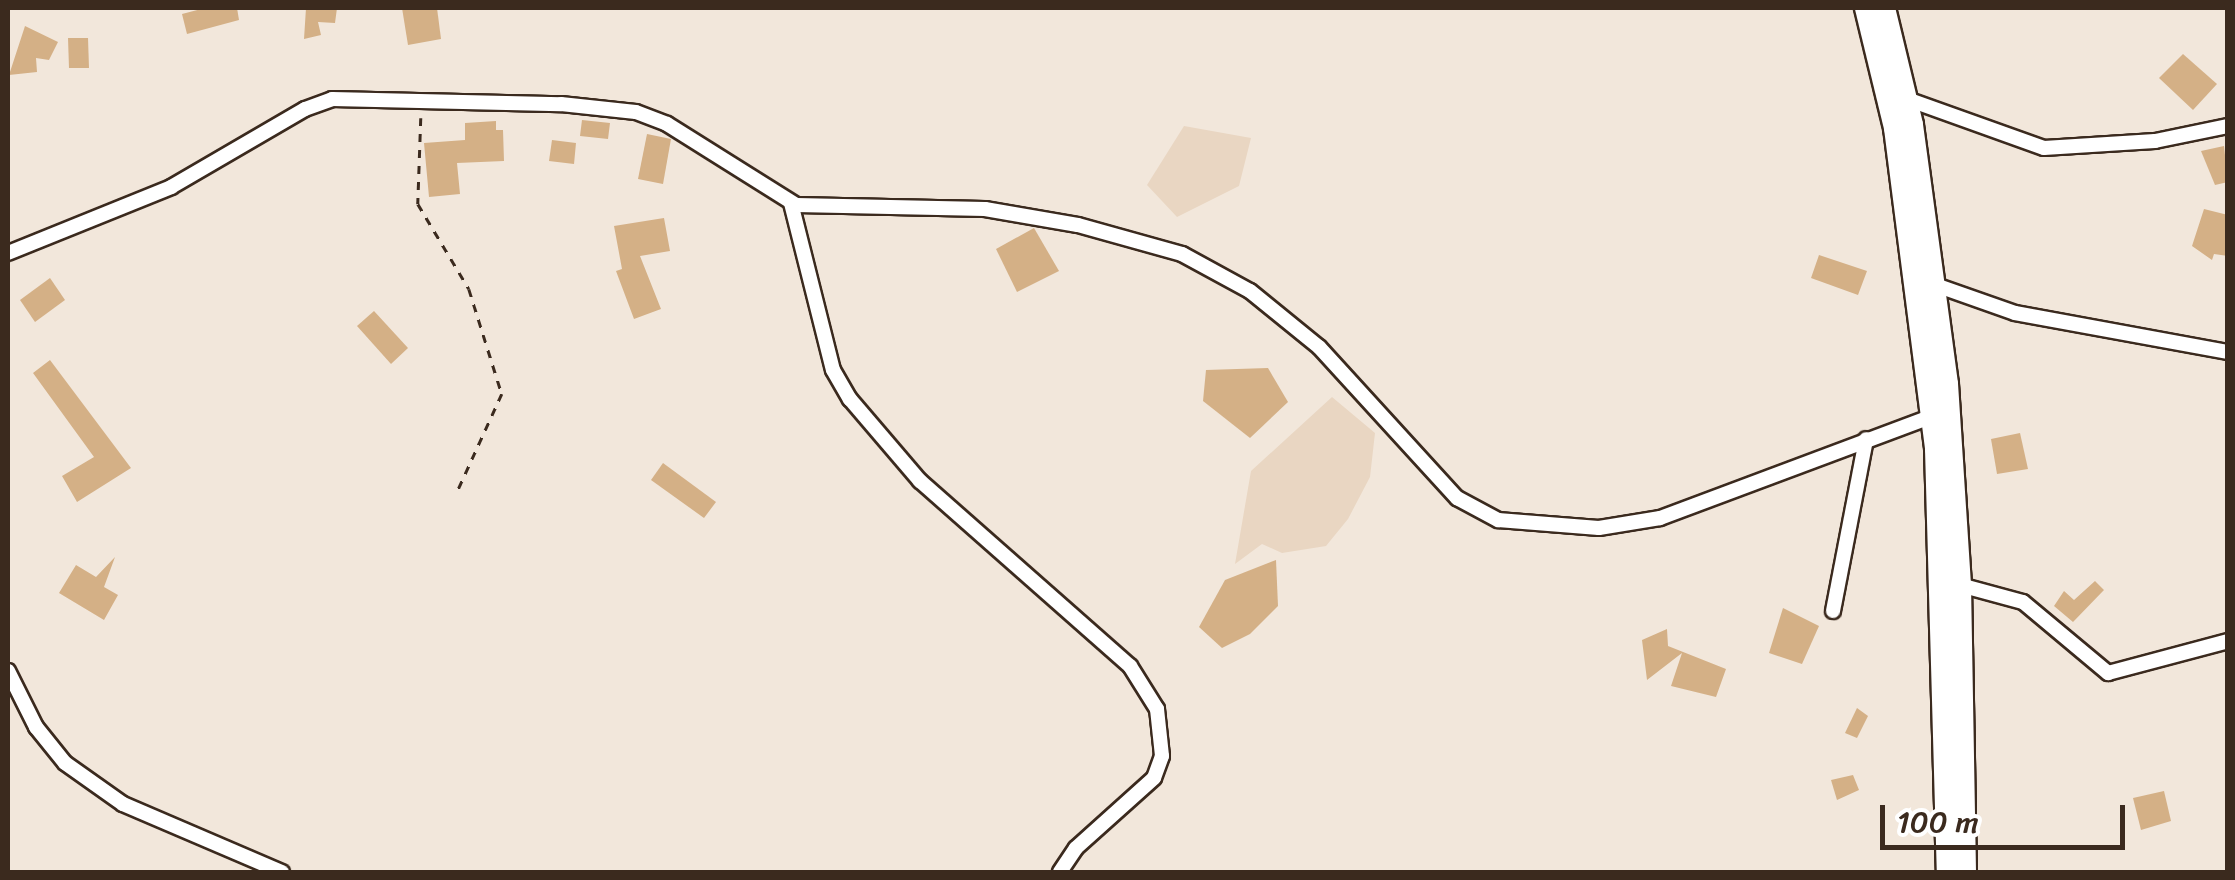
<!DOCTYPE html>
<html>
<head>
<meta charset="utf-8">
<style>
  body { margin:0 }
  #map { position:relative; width:2235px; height:880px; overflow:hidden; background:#f2e7db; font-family:Sriracha,sans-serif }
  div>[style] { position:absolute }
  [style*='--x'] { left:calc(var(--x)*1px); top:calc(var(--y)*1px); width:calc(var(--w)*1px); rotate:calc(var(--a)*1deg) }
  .built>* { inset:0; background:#e9d6c2 }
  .building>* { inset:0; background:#d4b086 }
  .path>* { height:2.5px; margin-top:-1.25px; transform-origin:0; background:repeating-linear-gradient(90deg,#3b2a1e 0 8px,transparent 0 16px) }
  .roads { filter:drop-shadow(2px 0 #3b2a1e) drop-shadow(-2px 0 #3b2a1e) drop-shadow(0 2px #3b2a1e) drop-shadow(0 -2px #3b2a1e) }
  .street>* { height:14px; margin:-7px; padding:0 7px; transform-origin:7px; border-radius:7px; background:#fff }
  .primary>* { height:22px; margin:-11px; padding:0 11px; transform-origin:11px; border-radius:11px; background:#fff }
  span { translate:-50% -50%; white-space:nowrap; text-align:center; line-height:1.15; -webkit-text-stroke:8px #fff; paint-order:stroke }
  .frame { position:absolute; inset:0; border:10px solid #3b2a1e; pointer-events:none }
  .scale { position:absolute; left:1880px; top:805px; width:245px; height:45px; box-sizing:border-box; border:5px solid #3b2a1e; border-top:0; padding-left:12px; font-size:30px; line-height:35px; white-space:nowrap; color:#3b2a1e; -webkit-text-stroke:8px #fff; paint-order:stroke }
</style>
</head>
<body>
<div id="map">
  <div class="built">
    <i style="clip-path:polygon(1184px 126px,1251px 138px,1239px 186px,1177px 217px,1147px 185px)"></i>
    <i style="clip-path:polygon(1332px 397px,1375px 433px,1370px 477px,1348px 519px,1326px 546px,1282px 553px,1262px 544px,1235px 564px,1251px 471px)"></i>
  </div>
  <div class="building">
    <i style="clip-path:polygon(205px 8px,237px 8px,239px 20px,187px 34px,182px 14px)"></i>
    <i style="clip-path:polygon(306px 8px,337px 8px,335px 23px,318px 22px,321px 35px,304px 39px)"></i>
    <i style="clip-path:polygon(402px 8px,437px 8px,441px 39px,408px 45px)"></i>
    <i style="clip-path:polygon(25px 26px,58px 42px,49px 60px,36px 58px,37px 72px,9px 75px)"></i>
    <i style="clip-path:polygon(68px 38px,88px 38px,89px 68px,69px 68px)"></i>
    <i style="clip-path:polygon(2183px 54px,2217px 84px,2193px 110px,2159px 78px)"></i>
    <i style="clip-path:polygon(582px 120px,610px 123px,608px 139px,580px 136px)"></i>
    <i style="clip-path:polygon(496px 121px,496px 130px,503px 130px,504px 161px,457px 163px,460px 194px,429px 197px,424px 143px,465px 140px,465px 123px)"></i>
    <i style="clip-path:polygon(647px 134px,671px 139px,663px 184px,638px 179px)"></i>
    <i style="clip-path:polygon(552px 140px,576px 143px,574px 164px,549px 161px)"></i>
    <i style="clip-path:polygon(2224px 146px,2228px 182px,2215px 185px,2201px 151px)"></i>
    <i style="clip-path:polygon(2204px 209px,2228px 215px,2228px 256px,2214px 254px,2212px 260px,2192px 246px)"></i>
    <i style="clip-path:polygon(664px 218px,670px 251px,640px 256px,661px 309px,634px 319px,616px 271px,622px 269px,614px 226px)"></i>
    <i style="clip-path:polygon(1034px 228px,1059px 271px,1017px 292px,996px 249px)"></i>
    <i style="clip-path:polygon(1819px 255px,1867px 271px,1858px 295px,1811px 278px)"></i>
    <i style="clip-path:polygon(50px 278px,65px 300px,35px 322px,20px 300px)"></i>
    <i style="clip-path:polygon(374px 311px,408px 348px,391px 364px,357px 326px)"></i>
    <i style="clip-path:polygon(50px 360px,131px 468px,77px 502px,62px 476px,94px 457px,33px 373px)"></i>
    <i style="clip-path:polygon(1268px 368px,1288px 402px,1250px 438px,1203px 401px,1206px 370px)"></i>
    <i style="clip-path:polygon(2020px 433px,2028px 469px,1997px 474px,1991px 439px)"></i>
    <i style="clip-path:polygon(663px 463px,716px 502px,704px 518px,651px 480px)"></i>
    <i style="clip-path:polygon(115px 557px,104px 587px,118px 595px,104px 620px,59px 593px,76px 565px,96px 577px)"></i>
    <i style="clip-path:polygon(1276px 560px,1278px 606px,1250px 634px,1222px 648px,1199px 627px,1225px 580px)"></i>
    <i style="clip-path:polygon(2095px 581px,2104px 590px,2073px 622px,2054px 606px,2064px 591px,2074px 600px)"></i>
    <i style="clip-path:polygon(1783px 608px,1819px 626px,1802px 664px,1769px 653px)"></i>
    <i style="clip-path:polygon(1667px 629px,1668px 646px,1726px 669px,1716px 697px,1671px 686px,1682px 653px,1647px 680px,1642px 640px)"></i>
    <i style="clip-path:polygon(1857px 708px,1868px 716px,1857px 738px,1845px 733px)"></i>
    <i style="clip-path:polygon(1853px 775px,1859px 790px,1837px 800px,1831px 780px)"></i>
    <i style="clip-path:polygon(2164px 791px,2171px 821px,2141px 830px,2133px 798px)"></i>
  </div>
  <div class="path">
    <i style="--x:421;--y:118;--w:86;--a:92"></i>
    <i style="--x:418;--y:204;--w:99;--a:59"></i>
    <i style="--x:469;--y:289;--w:110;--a:72.6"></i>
    <i style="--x:502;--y:394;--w:106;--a:114.6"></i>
  </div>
  <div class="roads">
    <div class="street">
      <i style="--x:1907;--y:99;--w:145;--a:19.7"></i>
      <i style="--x:2044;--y:148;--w:111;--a:-3.6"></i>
      <i style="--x:2155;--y:141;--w:75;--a:-11.6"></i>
      <i style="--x:791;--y:203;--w:172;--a:75.9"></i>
      <i style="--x:833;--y:370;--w:34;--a:60"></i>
      <i style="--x:850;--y:399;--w:108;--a:49.5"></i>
      <i style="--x:920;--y:481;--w:280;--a:41.4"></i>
      <i style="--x:1130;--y:666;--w:51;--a:57.9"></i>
      <i style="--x:1157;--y:709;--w:47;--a:83.9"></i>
      <i style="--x:1162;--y:756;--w:23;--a:110"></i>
      <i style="--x:1154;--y:778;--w:105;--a:138.1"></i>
      <i style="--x:1076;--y:848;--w:29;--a:124"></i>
      <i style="--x:8;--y:253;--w:176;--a:-22"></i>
      <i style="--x:171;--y:187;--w:155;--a:-30.2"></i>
      <i style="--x:305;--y:109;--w:29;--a:-20"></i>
      <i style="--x:332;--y:99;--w:229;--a:1.3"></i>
      <i style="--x:561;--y:104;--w:75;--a:6.1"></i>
      <i style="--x:636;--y:112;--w:33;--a:21"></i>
      <i style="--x:667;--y:124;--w:152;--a:32.1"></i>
      <i style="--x:796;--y:205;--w:189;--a:1.2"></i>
      <i style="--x:985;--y:209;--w:94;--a:9.8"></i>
      <i style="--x:1078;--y:225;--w:108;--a:15.6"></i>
      <i style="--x:1182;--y:254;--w:77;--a:28.6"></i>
      <i style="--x:1250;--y:291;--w:89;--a:39.1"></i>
      <i style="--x:1319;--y:347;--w:205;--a:47.6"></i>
      <i style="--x:1457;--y:498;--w:47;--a:28.2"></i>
      <i style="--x:1498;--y:520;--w:101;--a:4.5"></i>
      <i style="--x:1599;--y:528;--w:62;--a:-9.3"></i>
      <i style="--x:1660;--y:518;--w:291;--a:-20.5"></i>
      <i style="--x:1927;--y:282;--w:93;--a:19.4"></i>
      <i style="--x:2015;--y:313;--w:217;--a:10.4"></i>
      <i style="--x:1960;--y:585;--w:65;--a:15.1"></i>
      <i style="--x:2023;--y:602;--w:111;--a:39.9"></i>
      <i style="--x:2108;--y:673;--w:124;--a:-14.9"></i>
      <i style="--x:1833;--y:611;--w:175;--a:-79.1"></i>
      <i style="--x:8;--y:671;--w:63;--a:63.4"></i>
      <i style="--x:36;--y:727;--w:46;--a:51.1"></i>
      <i style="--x:65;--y:763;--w:71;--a:35.3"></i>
      <i style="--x:123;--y:804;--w:173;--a:23.2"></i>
    </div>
    <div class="primary">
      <i style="--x:1866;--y:8;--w:123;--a:76.4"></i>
      <i style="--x:1895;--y:128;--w:324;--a:82.7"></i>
      <i style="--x:1936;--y:449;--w:423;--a:88.4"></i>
      <i style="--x:1884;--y:8;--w:120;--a:76.5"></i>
      <i style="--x:1912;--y:125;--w:261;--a:82.3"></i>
      <i style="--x:1947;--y:384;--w:201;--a:86.3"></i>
      <i style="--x:1960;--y:585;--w:287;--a:89"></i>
    </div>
  </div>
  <div class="frame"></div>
  <div class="scale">100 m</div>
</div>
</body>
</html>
